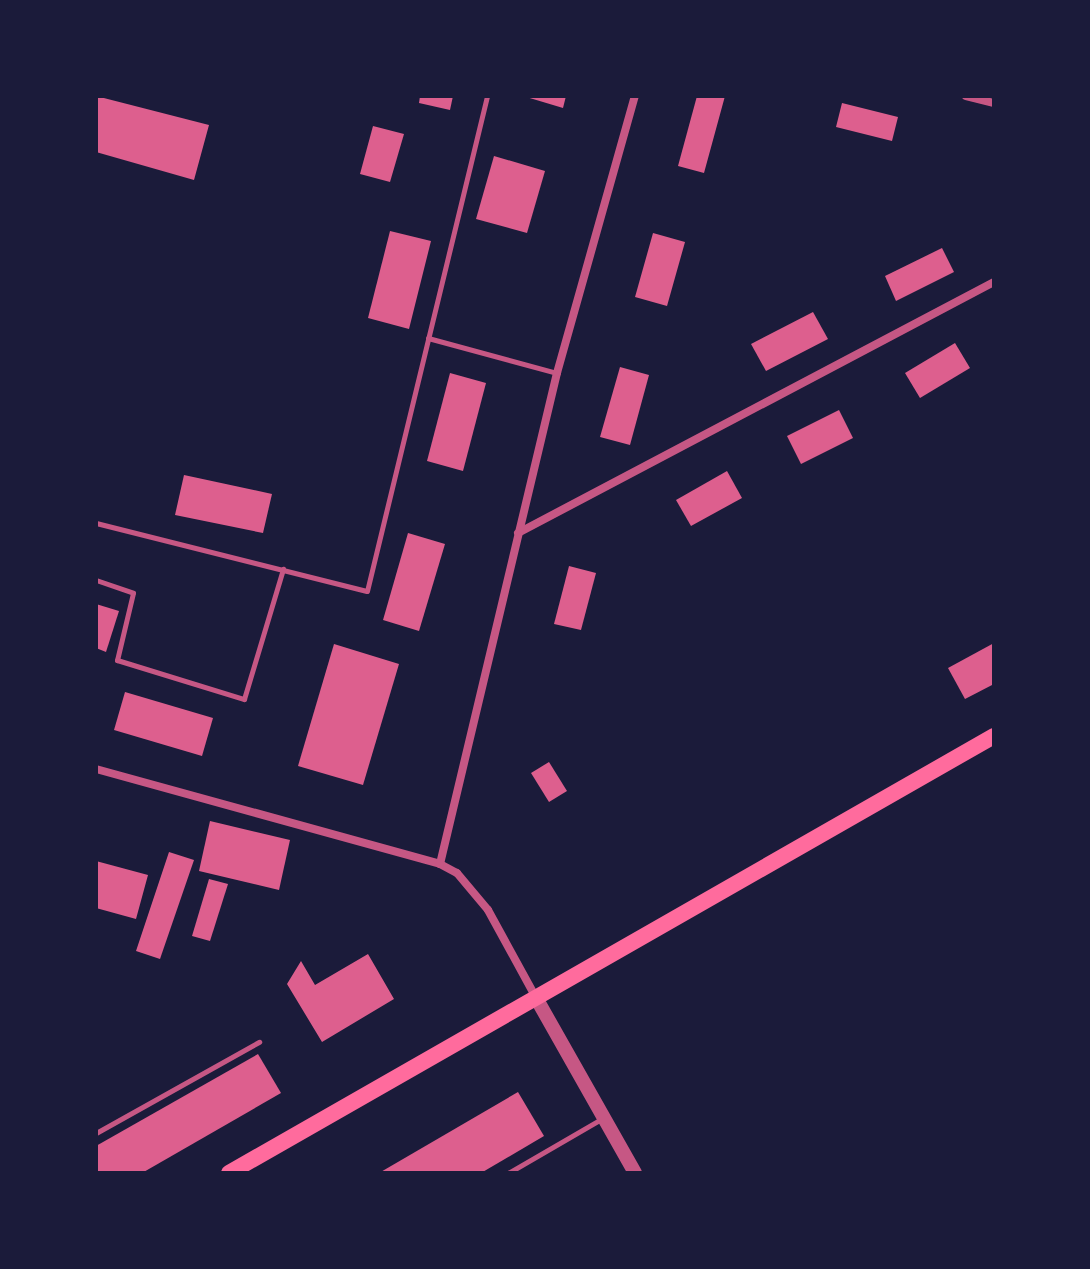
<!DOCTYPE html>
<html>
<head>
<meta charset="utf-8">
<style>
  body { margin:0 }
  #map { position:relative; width:1090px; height:1269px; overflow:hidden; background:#1b1b3a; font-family:"IBM Plex Serif",serif }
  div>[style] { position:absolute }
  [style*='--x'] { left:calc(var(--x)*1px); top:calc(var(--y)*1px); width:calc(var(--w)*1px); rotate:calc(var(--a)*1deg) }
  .building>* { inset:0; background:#dd5f8e }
  .service>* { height:5px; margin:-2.5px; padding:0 2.5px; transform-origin:2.5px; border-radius:2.5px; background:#c65784 }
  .minor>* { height:8px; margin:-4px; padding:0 4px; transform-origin:4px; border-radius:4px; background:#c65784 }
  .tertiary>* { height:14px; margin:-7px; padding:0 7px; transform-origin:7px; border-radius:7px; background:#c65784 }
  .secondary>* { height:16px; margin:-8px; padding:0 8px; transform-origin:8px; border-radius:8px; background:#ff6b9d }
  span { translate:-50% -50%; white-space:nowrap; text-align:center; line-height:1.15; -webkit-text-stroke:8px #1b1b3a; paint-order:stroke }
  .frame { position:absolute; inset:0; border:98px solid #1b1b3a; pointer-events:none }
</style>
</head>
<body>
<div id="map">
  <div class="building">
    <i style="clip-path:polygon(96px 96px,209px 125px,194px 180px,96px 152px)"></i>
    <i style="clip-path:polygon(420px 96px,453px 96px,450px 110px,419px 103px)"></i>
    <i style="clip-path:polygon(523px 96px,566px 96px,563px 108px)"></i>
    <i style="clip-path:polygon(697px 96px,725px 96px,704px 173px,678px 166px)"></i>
    <i style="clip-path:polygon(842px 103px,898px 117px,892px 141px,836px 127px)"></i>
    <i style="clip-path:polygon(373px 126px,404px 134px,390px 182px,360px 174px)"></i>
    <i style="clip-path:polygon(494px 156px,545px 171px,527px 233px,476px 219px)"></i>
    <i style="clip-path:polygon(390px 231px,431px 241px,409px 329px,368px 318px)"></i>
    <i style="clip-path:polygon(653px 233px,685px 242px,667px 306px,635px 297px)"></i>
    <i style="clip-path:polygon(942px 248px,954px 272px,896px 301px,885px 276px)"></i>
    <i style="clip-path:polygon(813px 312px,828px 339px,766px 371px,751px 344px)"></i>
    <i style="clip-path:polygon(955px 343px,970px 368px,920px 398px,905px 373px)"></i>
    <i style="clip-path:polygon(620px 367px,649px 375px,630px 445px,600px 437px)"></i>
    <i style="clip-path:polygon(450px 373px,486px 383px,463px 471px,427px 461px)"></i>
    <i style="clip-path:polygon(839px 410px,853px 438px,801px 464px,787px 436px)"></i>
    <i style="clip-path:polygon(727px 471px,742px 498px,691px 526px,676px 500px)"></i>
    <i style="clip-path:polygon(184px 475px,272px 494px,263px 533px,175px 515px)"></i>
    <i style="clip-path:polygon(408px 533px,445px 544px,419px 631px,383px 620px)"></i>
    <i style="clip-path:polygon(569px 566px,596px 573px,581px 630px,554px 624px)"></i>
    <i style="clip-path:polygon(96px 604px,119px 611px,106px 652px,96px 648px)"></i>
    <i style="clip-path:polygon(994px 643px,994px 684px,965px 699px,948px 668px)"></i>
    <i style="clip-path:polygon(334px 644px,399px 664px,363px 785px,298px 766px)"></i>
    <i style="clip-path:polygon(125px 692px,213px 718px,202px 756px,114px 730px)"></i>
    <i style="clip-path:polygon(549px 762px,567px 791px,549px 802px,531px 773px)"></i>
    <i style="clip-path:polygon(210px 821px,290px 840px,279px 890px,199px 871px)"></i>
    <i style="clip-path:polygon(169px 852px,194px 860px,160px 959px,136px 951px)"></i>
    <i style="clip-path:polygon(96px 861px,148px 875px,136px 919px,96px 908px)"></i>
    <i style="clip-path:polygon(209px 879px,228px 884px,210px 941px,192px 936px)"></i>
    <i style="clip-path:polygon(368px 954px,394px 999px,322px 1042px,287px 984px,301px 961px,315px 985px)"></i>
    <i style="clip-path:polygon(258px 1054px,281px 1093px,142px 1173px,96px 1173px,96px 1146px)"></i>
    <i style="clip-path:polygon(518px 1092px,544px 1136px,481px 1173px,379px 1173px)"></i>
  </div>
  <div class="service">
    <i style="--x:428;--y:338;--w:134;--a:15.2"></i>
    <i style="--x:96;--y:523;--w:279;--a:14.1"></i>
    <i style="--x:367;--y:591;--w:509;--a:-76.37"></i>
    <i style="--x:96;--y:580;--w:39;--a:19"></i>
    <i style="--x:133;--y:593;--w:69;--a:103.4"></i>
    <i style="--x:117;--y:660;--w:133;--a:17.1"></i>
    <i style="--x:244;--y:699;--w:136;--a:-73.3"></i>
    <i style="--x:96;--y:1133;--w:187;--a:-29.2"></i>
    <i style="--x:508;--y:1173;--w:110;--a:-30.1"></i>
  </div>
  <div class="minor">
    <i style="--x:966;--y:96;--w:29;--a:14"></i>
    <i style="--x:518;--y:533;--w:538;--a:-27.8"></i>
    <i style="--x:96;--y:769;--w:357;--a:15.4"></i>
    <i style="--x:440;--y:864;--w:19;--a:28"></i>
    <i style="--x:457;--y:873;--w:48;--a:50"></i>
    <i style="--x:488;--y:910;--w:98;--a:61.3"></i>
    <i style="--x:440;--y:864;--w:505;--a:-76.6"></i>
    <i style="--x:557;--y:373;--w:288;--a:-74.3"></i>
  </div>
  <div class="tertiary">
    <i style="--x:535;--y:996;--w:203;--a:60.5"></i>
  </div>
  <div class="secondary">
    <i style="--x:229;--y:1173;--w:881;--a:-29.74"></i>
  </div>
  <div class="frame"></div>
</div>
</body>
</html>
